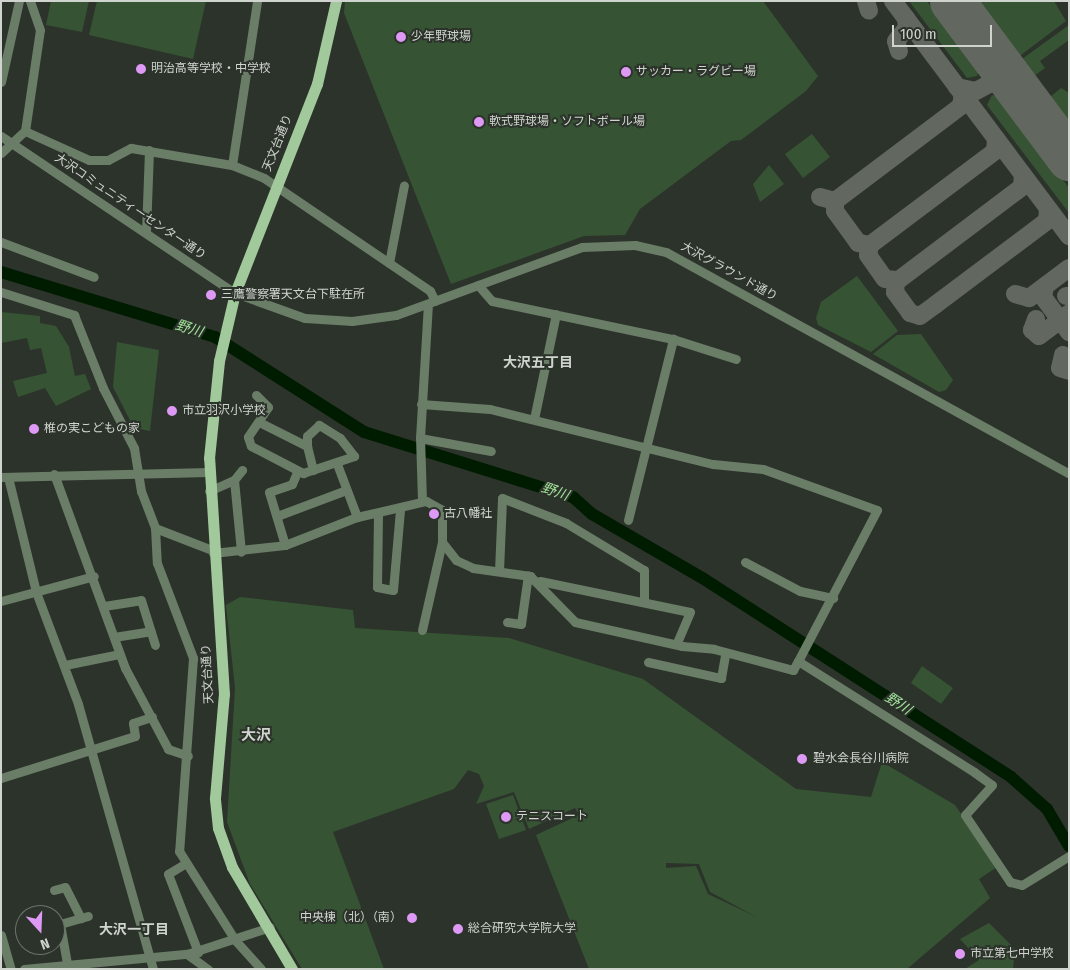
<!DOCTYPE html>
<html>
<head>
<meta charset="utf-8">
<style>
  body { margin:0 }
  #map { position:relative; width:1070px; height:970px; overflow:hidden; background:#2c332b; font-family:"Fira Sans Condensed","Noto Sans JP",sans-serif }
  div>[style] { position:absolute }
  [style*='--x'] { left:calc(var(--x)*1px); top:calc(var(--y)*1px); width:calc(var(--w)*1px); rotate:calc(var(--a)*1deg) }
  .green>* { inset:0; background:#365433 }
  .river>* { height:12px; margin:-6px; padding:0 6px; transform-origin:6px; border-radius:6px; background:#001c00 }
  .taxiway>* { height:18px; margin:-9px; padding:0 9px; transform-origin:9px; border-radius:9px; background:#626860 }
  .runway>* { height:45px; margin:-22.5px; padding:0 22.5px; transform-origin:22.5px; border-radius:22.5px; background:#626860 }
  .minor>* { height:9px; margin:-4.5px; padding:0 4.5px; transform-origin:4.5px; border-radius:4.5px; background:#6a7d67 }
  .major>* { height:11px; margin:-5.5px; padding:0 5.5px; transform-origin:5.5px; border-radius:5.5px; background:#a2c99c }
  .dots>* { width:14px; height:14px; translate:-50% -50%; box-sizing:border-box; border:2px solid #2c332b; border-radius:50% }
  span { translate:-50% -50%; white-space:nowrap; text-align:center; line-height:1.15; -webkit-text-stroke:4px #2c332b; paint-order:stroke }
  .poi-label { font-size:12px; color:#cfd4ce }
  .left { translate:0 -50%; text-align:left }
  .right { translate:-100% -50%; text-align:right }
  .street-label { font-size:12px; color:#cfd4ce }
  .water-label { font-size:14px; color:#a3e49b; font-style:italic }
  .neighbourhood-label { font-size:14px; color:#cfd4ce; font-weight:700 }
  .quarter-label { font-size:15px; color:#cfd4ce; font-weight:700 }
  .frame { position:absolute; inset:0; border:2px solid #cfd4ce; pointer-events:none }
  .north { position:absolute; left:15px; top:905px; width:50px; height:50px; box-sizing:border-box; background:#2c332b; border:1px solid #6d736c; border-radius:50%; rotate:160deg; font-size:14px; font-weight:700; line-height:20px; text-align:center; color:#cfd4ce }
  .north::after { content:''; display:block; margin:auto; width:18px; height:22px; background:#dd99f3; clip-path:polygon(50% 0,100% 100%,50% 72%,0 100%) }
  .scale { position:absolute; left:892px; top:25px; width:100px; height:22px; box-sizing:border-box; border:2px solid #cfd4ce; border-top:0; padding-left:6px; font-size:15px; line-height:18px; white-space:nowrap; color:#cfd4ce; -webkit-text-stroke:4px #2c332b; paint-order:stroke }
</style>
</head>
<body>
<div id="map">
  <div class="green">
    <i style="clip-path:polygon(51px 1px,89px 1px,82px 32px,46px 25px)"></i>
    <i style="clip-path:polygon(97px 1px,206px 1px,193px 59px,89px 35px)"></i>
    <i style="clip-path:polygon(345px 1px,763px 1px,818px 76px,806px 91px,741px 140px,731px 141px,640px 209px,625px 235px,584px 236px,451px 284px,344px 13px)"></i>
    <i style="clip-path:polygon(909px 1px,927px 1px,979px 70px,977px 76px,967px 78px)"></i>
    <i style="clip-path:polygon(975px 1px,1054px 1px,1066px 21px,1017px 58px)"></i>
    <i style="clip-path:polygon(1069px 25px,1069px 40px,1040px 61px,1045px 68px,1034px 76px,1022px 59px)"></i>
    <i style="clip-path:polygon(1061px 88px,1069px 93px,1069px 122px,1050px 97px)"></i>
    <i style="clip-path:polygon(992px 95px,1000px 97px,1069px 188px,1069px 213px,987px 105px)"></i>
    <i style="clip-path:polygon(812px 134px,830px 157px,803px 178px,785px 154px)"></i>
    <i style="clip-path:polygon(769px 165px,784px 184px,760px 202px,753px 184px)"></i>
    <i style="clip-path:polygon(857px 276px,898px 331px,871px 352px,818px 325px,816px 318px,821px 302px)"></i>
    <i style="clip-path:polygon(1px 312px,40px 316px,40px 323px,56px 326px,69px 347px,75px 376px,85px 374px,91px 389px,56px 406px,45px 388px,18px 397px,13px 381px,47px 373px,41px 348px,30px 350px,27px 338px,1px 343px)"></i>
    <i style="clip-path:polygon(921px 334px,953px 380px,946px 390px,939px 392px,873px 354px,897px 335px)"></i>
    <i style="clip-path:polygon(117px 342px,159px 350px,150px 431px,134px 428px,113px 387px)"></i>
    <i style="clip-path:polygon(evenodd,240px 597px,353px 610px,355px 628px,509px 638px,643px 679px,796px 789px,871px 797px,882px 762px,955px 805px,997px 867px,979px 879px,990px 898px,907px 969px,589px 969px,536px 835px,579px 815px,575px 808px,529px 829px,514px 792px,476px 804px,484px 786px,479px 774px,468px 770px,454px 789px,333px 832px,384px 969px,302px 969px,250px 884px,227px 822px,235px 688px,226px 605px,240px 597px,666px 863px,699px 864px,710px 892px,757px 917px,708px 894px,696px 866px,666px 868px,666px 863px)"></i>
    <i style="clip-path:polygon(922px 666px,953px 688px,941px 704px,911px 683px)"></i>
    <i style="clip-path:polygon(513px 795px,526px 830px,499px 839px,486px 804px)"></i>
    <i style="clip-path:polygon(989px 923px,1015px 949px,1013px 969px,965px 969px,979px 960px,960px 939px)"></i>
  </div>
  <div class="river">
    <i style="--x:1;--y:272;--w:224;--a:16.9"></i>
    <i style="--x:215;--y:337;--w:177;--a:32.5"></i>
    <i style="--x:364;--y:432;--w:219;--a:17.3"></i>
    <i style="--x:573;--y:497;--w:25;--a:42"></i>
    <i style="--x:592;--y:514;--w:129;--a:30.1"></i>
    <i style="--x:704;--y:579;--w:365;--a:32.8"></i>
    <i style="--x:1011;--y:777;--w:48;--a:41.6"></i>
    <i style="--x:1047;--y:809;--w:43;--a:59.3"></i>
  </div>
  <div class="taxiway">
    <i style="--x:866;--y:1;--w:10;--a:73"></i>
    <i style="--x:893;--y:1;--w:294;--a:53.2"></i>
    <i style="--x:899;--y:51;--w:10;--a:-107"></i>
    <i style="--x:896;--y:41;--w:17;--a:-50"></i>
    <i style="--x:907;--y:28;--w:10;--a:-96"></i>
    <i style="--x:991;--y:82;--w:15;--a:-74"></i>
    <i style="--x:995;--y:68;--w:13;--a:-103"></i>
    <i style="--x:957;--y:87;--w:19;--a:12"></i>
    <i style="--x:976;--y:91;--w:26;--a:-28"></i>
    <i style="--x:999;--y:79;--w:17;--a:21"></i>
    <i style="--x:1023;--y:175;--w:12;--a:95"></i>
    <i style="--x:1022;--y:187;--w:158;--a:143"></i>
    <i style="--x:896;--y:282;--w:10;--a:96"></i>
    <i style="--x:895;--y:292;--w:26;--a:54"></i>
    <i style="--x:910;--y:313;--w:10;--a:17"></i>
    <i style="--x:920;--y:316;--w:19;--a:-36"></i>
    <i style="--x:935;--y:305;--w:140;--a:-36.9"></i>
    <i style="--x:1047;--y:221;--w:12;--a:-85"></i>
    <i style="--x:820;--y:197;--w:16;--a:15"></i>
    <i style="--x:835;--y:201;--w:158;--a:-37"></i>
    <i style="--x:961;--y:106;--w:12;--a:-81"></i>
    <i style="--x:835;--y:201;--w:10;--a:90"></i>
    <i style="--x:835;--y:211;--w:39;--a:54"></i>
    <i style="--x:858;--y:243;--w:12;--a:9"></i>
    <i style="--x:870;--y:245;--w:156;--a:-36.9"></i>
    <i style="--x:995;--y:151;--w:12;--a:-85"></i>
    <i style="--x:870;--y:245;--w:10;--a:101"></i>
    <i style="--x:868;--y:255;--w:29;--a:55"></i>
    <i style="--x:885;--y:279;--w:12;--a:5"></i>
    <i style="--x:1045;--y:286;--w:11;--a:100"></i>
    <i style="--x:1043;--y:297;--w:44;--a:53.4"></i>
    <i style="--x:1015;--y:294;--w:15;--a:16"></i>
    <i style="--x:1029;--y:298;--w:50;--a:-36.9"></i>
    <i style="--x:1066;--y:296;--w:3;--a:0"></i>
    <i style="--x:1036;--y:319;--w:12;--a:110"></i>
    <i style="--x:1032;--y:330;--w:9;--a:41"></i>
    <i style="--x:1039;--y:336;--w:38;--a:-37"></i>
    <i style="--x:1063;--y:355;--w:13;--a:103"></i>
    <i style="--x:1060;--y:368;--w:9;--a:18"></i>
  </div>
  <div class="runway">
    <i style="--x:952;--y:1;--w:196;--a:53.3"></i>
  </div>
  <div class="minor">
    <i style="--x:1;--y:82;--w:83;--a:-77.5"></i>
    <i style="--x:25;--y:131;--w:102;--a:-81.6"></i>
    <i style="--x:40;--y:30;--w:31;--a:-109"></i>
    <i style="--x:1;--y:136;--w:282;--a:33.9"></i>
    <i style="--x:235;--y:293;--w:74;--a:19.7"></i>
    <i style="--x:305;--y:318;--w:47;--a:3.7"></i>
    <i style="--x:352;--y:321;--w:44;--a:-7.8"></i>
    <i style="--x:396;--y:315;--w:198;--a:-20.1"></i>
    <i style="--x:582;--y:247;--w:53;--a:-2.2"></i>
    <i style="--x:635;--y:245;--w:32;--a:13"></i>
    <i style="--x:666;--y:252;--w:460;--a:28.8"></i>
    <i style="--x:1;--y:153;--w:33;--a:-43"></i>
    <i style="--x:25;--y:131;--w:70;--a:24.4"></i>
    <i style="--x:89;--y:160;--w:19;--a:0"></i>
    <i style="--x:108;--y:160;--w:26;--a:-28"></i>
    <i style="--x:131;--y:148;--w:102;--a:9.6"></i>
    <i style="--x:232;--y:165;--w:35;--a:22"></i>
    <i style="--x:264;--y:178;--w:201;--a:34.2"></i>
    <i style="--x:430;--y:291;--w:11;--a:63"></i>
    <i style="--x:232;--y:165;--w:166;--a:-81.3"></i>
    <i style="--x:146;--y:232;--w:82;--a:-87.9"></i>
    <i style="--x:1;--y:242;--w:99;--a:20.6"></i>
    <i style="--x:389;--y:263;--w:79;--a:-79.1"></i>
    <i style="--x:478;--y:285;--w:21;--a:49"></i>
    <i style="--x:492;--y:301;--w:185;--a:11.9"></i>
    <i style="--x:673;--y:339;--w:66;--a:17.6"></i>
    <i style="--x:1;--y:292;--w:77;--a:17.5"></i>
    <i style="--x:74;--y:315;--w:79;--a:68.3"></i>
    <i style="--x:103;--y:388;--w:68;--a:62.7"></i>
    <i style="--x:134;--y:448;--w:44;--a:80.8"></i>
    <i style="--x:141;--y:491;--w:40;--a:69"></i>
    <i style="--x:155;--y:528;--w:35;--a:87"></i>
    <i style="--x:157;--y:563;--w:102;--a:69.2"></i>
    <i style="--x:193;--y:658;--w:194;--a:94.1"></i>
    <i style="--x:179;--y:851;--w:105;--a:57.8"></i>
    <i style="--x:235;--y:940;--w:39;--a:48"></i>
    <i style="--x:256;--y:395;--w:17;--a:45"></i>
    <i style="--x:268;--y:407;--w:36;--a:124"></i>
    <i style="--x:248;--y:437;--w:9;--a:72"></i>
    <i style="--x:251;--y:446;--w:59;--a:27.4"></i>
    <i style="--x:303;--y:473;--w:54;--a:-18.4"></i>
    <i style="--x:354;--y:456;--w:23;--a:-128"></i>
    <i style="--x:340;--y:438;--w:25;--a:-148"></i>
    <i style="--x:319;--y:425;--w:16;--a:137"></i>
    <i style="--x:307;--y:436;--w:10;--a:90"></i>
    <i style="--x:421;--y:404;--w:69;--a:4.1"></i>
    <i style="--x:490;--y:409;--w:230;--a:13.9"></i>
    <i style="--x:713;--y:464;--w:50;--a:5.7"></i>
    <i style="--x:763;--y:469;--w:121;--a:19.8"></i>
    <i style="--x:877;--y:510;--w:170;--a:117.6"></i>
    <i style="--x:534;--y:419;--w:107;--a:-78.2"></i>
    <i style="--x:259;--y:422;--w:54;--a:26.6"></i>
    <i style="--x:307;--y:446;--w:25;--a:76"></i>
    <i style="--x:420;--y:438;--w:72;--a:10.4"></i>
    <i style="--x:337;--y:464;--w:57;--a:69.3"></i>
    <i style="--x:54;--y:474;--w:207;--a:69.9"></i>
    <i style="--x:125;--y:668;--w:92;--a:62"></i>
    <i style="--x:168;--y:749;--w:21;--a:19"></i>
    <i style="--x:1;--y:477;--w:208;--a:-1.4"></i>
    <i style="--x:8;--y:477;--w:118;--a:76.3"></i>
    <i style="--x:36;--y:592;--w:120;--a:69.4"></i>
    <i style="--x:78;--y:704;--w:275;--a:74.2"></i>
    <i style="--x:234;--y:480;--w:72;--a:84.4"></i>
    <i style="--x:209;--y:491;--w:27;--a:-24"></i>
    <i style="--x:234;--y:480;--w:13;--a:-51"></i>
    <i style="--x:422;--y:500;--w:62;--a:-91.8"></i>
    <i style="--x:420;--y:438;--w:134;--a:-86.6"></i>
    <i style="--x:378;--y:515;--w:72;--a:90.8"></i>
    <i style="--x:377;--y:587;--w:16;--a:11"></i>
    <i style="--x:393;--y:590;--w:80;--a:-85"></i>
    <i style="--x:277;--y:516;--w:74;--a:-20.6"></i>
    <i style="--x:628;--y:520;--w:187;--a:-76"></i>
    <i style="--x:155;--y:528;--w:61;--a:21.1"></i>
    <i style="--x:285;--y:545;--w:55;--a:-106.8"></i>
    <i style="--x:269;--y:492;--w:24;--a:-19"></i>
    <i style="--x:292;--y:484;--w:13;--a:-67"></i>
    <i style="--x:213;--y:553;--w:72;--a:-6.3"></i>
    <i style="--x:285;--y:545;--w:77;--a:-21.3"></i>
    <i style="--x:357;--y:517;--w:71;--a:-13.1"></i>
    <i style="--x:426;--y:501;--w:18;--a:29"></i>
    <i style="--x:442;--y:510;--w:32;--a:90"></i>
    <i style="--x:442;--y:542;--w:23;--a:52"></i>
    <i style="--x:456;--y:560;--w:19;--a:25"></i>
    <i style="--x:473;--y:568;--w:58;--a:8"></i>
    <i style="--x:530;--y:576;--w:64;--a:45.6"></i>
    <i style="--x:575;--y:622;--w:110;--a:12.6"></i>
    <i style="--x:682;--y:646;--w:32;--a:5"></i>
    <i style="--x:714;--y:649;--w:82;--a:14.9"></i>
    <i style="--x:793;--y:670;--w:10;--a:-61"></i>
    <i style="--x:798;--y:661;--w:208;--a:32.2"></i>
    <i style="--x:974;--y:772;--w:22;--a:36"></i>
    <i style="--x:992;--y:785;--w:40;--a:132"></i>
    <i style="--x:965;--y:815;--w:81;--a:56.1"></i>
    <i style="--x:1010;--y:882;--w:12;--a:14"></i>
    <i style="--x:1022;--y:885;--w:55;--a:-31.7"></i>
    <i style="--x:745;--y:562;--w:62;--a:27.8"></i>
    <i style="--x:800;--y:591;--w:34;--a:12"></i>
    <i style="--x:499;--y:571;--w:73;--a:-87.6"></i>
    <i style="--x:502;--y:498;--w:69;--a:21.3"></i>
    <i style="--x:566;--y:523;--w:91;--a:31.1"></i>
    <i style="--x:644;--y:570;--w:32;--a:90"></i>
    <i style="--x:540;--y:581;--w:153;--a:11.7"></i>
    <i style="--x:690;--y:612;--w:34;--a:113"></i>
    <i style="--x:1;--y:601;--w:96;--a:-15"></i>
    <i style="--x:104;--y:606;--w:37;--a:-9"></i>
    <i style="--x:141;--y:600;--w:47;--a:72.7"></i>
    <i style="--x:507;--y:622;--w:14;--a:8"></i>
    <i style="--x:521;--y:624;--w:49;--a:-81.9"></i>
    <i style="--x:422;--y:630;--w:90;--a:-77.2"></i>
    <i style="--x:114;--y:637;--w:37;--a:-9"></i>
    <i style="--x:648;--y:662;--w:75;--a:12.4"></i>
    <i style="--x:721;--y:678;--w:23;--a:-80"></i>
    <i style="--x:65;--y:665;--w:55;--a:-11.5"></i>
    <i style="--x:1;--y:778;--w:140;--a:-17.4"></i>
    <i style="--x:135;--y:736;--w:13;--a:-99"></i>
    <i style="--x:133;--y:723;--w:20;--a:-18"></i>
    <i style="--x:186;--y:863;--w:21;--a:149"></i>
    <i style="--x:168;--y:874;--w:84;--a:69"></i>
    <i style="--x:54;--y:890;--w:11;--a:-15"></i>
    <i style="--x:65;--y:887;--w:35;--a:63"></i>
    <i style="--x:1;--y:935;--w:35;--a:74"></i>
    <i style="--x:187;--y:954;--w:26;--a:36"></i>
    <i style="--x:24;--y:969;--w:164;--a:-5.3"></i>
    <i style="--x:187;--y:954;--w:87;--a:-18"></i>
    <i style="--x:68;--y:969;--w:46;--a:-100.1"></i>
    <i style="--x:60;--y:924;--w:29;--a:-16"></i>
  </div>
  <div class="major">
    <i style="--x:292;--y:969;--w:118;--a:-120.5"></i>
    <i style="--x:232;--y:867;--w:41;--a:-109.7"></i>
    <i style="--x:218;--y:828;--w:30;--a:-96"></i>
    <i style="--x:215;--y:798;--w:104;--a:-85.1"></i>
    <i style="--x:224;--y:694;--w:236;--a:-93.6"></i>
    <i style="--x:209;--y:458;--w:98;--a:-84.1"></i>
    <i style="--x:219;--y:361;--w:70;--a:-76.8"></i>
    <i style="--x:235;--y:293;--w:225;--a:-68.6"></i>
    <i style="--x:317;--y:84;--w:85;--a:-77.1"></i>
  </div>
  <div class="dots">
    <i style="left:401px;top:37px;background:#dd99f3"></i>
    <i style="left:141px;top:69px;background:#dd99f3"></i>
    <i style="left:626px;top:72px;background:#dd99f3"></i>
    <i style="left:479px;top:122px;background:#dd99f3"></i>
    <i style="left:211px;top:295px;background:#dd99f3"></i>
    <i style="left:172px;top:411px;background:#dd99f3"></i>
    <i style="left:34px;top:429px;background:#dd99f3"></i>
    <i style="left:434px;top:514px;background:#dd99f3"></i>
    <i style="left:802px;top:759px;background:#dd99f3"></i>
    <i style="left:506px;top:817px;background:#dd99f3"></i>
    <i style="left:412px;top:918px;background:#dd99f3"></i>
    <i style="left:458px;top:929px;background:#dd99f3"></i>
    <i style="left:960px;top:954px;background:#dd99f3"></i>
  </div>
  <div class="poi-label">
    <span class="left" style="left:411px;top:37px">少年野球場</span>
    <span class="left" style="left:151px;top:69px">明治高等学校・中学校</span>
    <span class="left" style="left:636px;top:72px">サッカー・ラグビー場</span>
    <span class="left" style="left:489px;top:122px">軟式野球場・ソフトボール場</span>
    <span class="left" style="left:221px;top:295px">三鷹警察署天文台下駐在所</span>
    <span class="left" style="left:182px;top:411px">市立羽沢小学校</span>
    <span class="left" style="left:44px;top:429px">椎の実こどもの家</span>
    <span class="left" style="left:444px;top:514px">古八幡社</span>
    <span class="left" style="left:813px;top:759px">碧水会長谷川病院</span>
    <span class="left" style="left:516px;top:817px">テニスコート</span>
    <span class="right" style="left:402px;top:918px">中央棟（北）（南）</span>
    <span class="left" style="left:468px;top:929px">総合研究大学院大学</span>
    <span class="left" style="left:970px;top:954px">市立第七中学校</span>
  </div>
  <div class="street-label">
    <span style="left:278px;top:143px;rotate:-68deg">天文台通り</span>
    <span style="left:130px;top:207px;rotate:34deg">大沢コミュニティーセンター通り</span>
    <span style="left:729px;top:272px;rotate:29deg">大沢グラウンド通り</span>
    <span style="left:208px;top:674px;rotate:-93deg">天文台通り</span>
  </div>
  <div class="water-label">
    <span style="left:189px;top:329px;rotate:17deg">野川</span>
    <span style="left:555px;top:492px;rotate:19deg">野川</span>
    <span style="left:898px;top:704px;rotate:33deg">野川</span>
  </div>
  <div class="neighbourhood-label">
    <span style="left:538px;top:363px">大沢五丁目</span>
    <span style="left:134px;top:930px">大沢一丁目</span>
  </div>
  <div class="quarter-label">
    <span style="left:256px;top:736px">大沢</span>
  </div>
  <div class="frame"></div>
  <div class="north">N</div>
  <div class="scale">100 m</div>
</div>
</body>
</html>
